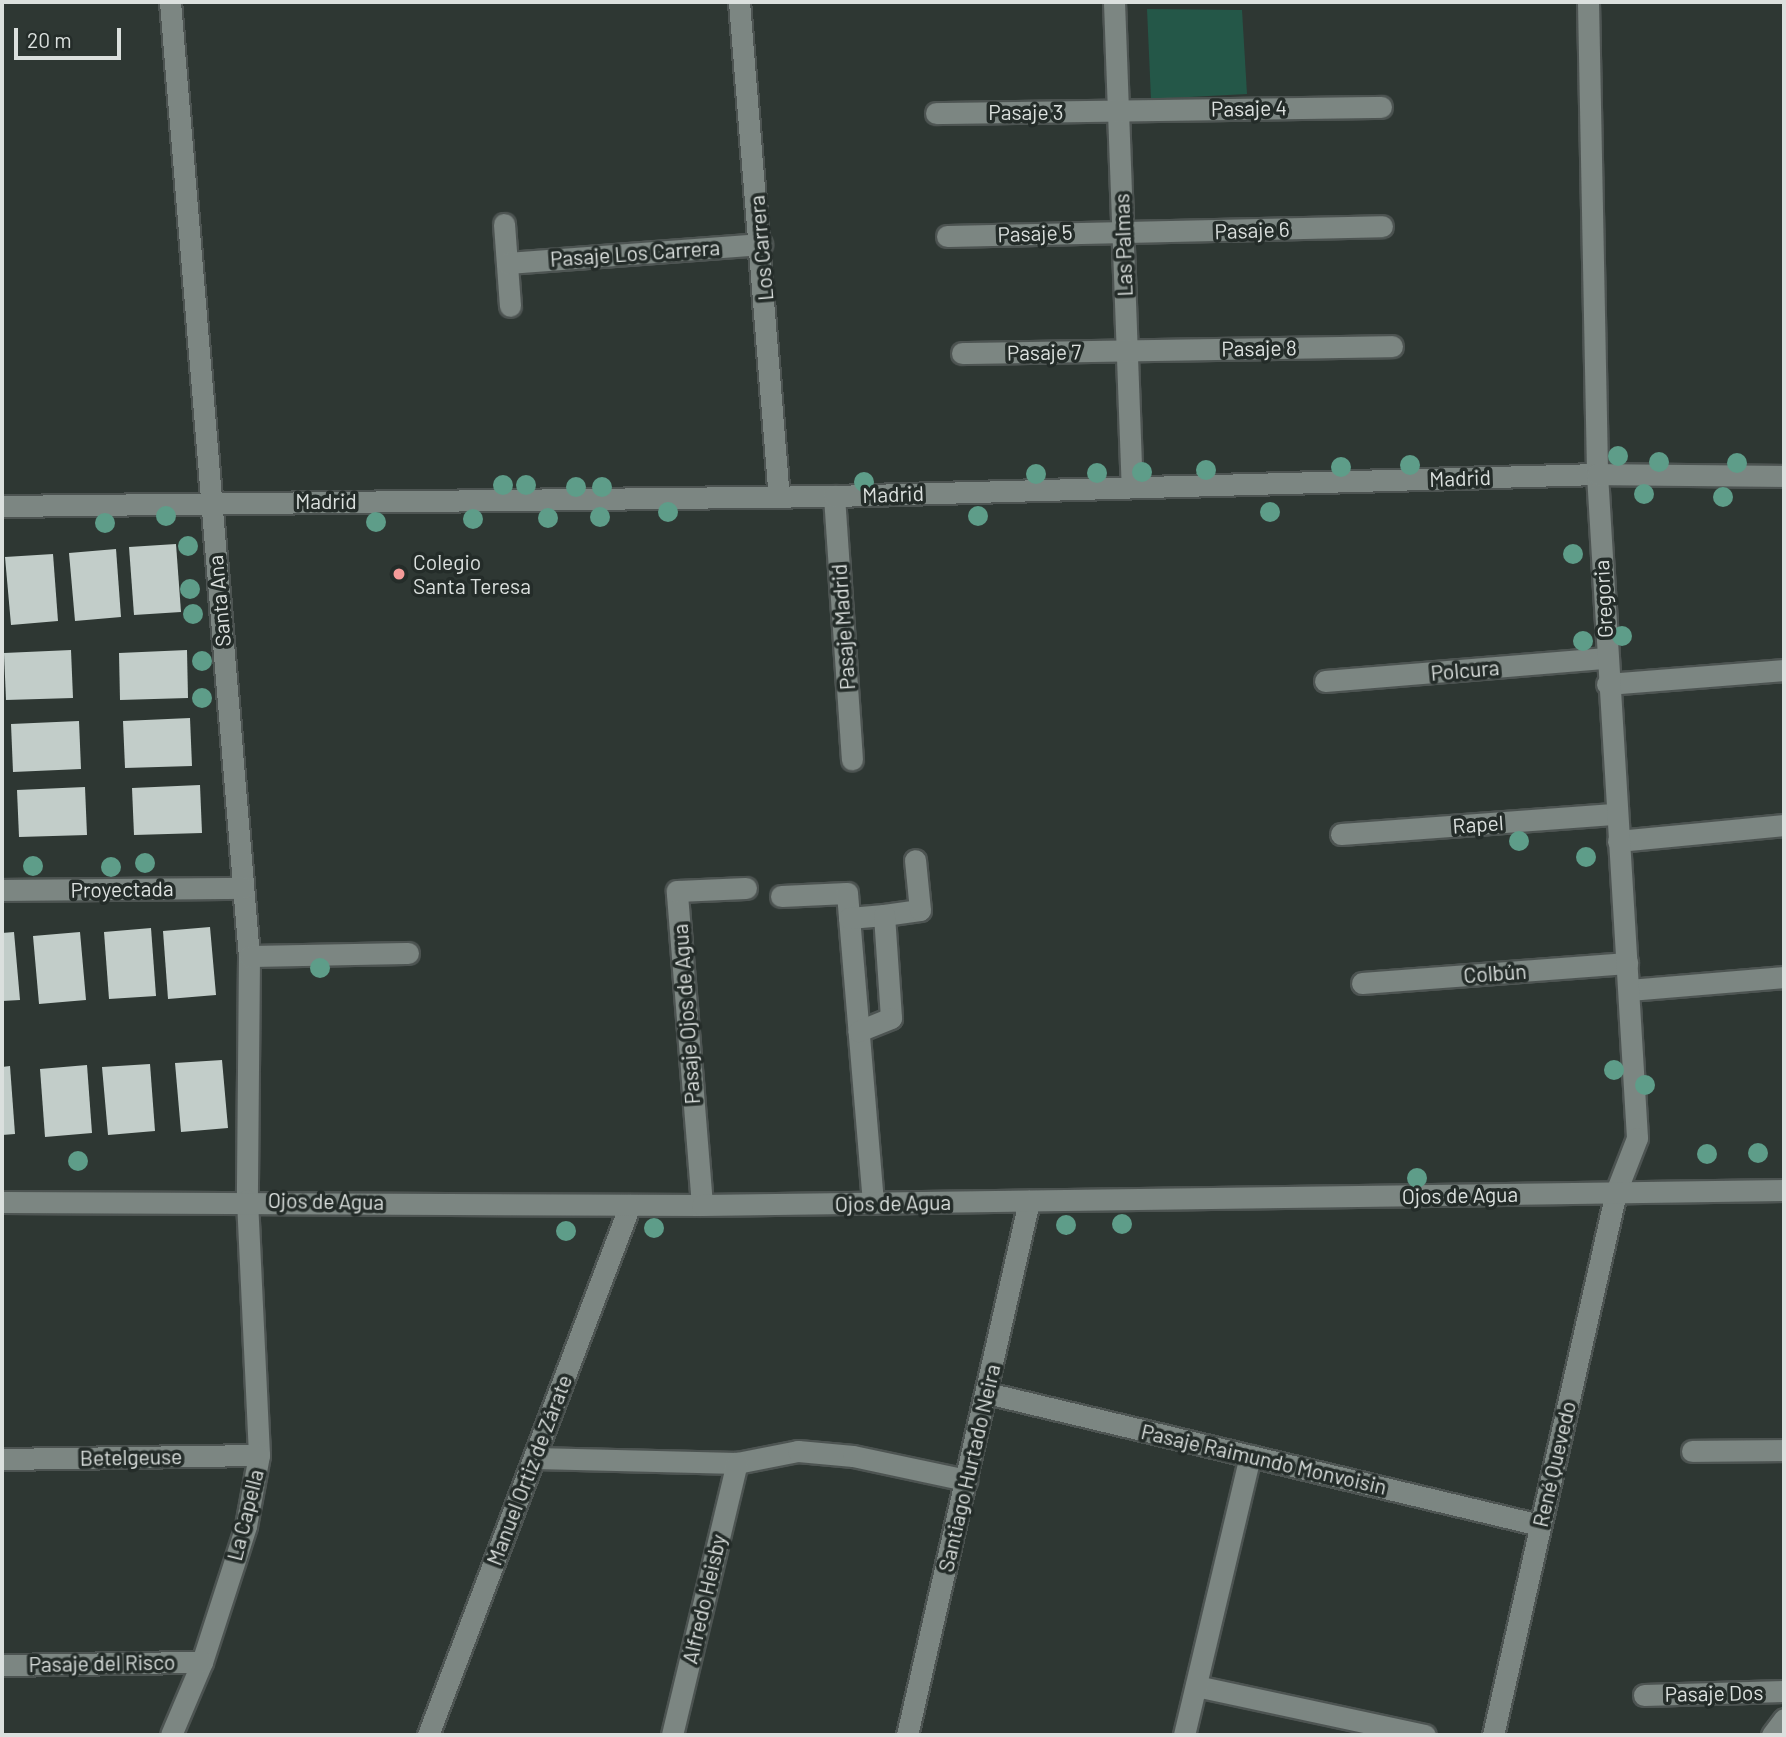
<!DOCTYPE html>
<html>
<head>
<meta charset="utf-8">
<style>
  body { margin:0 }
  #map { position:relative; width:1786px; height:1737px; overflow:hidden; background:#2e3733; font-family:Barlow,sans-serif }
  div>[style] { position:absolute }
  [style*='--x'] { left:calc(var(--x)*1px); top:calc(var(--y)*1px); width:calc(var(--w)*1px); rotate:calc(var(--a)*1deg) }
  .green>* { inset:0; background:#245748 }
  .building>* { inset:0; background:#c2cdc9 }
  .roads { filter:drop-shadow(2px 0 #4d5452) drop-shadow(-2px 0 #4d5452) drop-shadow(0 2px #4d5452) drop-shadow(0 -2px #4d5452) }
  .minor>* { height:21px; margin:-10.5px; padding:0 10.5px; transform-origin:10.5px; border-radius:10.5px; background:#7c8682 }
  .tertiary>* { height:21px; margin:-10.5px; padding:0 10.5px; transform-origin:10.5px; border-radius:10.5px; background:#7c8682 }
  .trees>* { width:20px; height:20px; margin:-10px; border-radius:50%; background:#5e9d89 }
  .dots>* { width:19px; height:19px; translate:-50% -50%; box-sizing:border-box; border:4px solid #242c29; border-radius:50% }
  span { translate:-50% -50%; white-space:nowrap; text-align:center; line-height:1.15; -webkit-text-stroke:7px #242c29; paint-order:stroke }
  .street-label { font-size:21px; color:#dbe0de }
  .poi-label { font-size:21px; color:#dbe0de }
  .left { translate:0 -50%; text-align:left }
  .frame { position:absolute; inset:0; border:4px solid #dbe0de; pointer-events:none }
  .scale { position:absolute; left:14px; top:28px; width:107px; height:32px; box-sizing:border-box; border:4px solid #dbe0de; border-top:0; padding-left:9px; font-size:21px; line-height:24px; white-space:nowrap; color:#dbe0de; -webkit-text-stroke:5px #242c29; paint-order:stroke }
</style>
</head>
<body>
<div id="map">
  <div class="green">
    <i style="clip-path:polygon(1147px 9px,1242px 10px,1247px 94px,1151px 99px)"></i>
  </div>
  <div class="building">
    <i style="clip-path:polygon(176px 544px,181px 612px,134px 615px,129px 547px)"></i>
    <i style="clip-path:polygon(116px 549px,121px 617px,75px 621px,69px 553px)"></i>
    <i style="clip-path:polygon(53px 554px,58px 621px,11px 625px,5px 557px)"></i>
    <i style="clip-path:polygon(71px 650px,73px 698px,6px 700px,4px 653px)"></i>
    <i style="clip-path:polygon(187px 650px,188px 698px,120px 700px,119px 653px)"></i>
    <i style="clip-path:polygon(190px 718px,192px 766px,125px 768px,123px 721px)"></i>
    <i style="clip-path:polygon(79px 721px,81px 769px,13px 772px,11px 724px)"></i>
    <i style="clip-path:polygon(200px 785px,202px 833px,134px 835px,132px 788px)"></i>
    <i style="clip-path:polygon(85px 787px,87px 835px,19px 837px,17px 790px)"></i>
    <i style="clip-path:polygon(210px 927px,216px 995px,168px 999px,163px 931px)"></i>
    <i style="clip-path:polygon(151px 928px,156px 996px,109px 999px,104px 932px)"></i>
    <i style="clip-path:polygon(14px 932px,20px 1000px,2px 1001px,2px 933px)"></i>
    <i style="clip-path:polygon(80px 932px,86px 1000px,39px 1004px,33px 936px)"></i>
    <i style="clip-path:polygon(222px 1060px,228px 1128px,181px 1132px,175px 1063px)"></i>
    <i style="clip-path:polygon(150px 1064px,155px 1131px,108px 1135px,102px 1067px)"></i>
    <i style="clip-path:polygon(87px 1065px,92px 1133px,45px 1137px,40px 1069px)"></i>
    <i style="clip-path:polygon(10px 1066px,15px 1134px,2px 1135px,2px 1067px)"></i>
  </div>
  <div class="roads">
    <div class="minor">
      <i style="--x:170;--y:2;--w:957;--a:85.27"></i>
      <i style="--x:249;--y:956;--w:244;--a:90.5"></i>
      <i style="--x:247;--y:1200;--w:255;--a:87.3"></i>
      <i style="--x:259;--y:1455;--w:72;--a:100.4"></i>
      <i style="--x:246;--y:1526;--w:143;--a:107.9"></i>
      <i style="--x:202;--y:1662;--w:79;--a:113"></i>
      <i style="--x:739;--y:2;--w:495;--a:85.4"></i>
      <i style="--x:1114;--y:2;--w:485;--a:87.9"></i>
      <i style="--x:936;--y:113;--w:445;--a:-0.8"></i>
      <i style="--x:504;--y:224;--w:82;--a:85.8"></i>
      <i style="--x:947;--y:236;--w:435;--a:-1.3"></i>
      <i style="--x:508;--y:263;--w:254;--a:-4.3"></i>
      <i style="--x:962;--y:353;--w:430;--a:-0.9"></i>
      <i style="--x:834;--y:496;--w:264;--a:86.1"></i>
      <i style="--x:2;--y:506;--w:832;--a:-0.69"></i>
      <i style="--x:834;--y:496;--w:763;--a:-1.65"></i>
      <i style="--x:1325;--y:681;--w:282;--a:-4.7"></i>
      <i style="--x:1607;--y:684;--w:178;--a:-4.5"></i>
      <i style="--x:1341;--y:834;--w:276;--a:-4.2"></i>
      <i style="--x:1618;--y:841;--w:167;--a:-5.5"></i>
      <i style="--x:2;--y:890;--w:241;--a:-0.5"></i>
      <i style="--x:781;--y:896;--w:66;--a:-2.6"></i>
      <i style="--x:847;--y:893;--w:311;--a:85.2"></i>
      <i style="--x:884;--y:915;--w:36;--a:-8"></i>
      <i style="--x:920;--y:910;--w:50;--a:-95.7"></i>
      <i style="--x:849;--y:918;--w:35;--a:-5"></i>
      <i style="--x:884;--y:915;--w:103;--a:86.1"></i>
      <i style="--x:891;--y:1018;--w:35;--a:158"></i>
      <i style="--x:249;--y:956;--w:159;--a:-1.1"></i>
      <i style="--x:1362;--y:983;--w:266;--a:-4.3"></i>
      <i style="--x:1629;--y:990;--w:156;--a:-4.8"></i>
      <i style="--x:702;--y:1205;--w:315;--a:-94.6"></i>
      <i style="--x:677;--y:891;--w:69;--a:-2.5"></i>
      <i style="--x:987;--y:1393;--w:569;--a:13.43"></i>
      <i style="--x:1692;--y:1451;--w:92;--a:-0.6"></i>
      <i style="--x:535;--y:1458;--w:202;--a:1.4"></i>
      <i style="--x:737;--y:1463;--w:62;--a:-11.1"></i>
      <i style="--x:798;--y:1451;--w:55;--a:5.2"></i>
      <i style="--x:853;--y:1456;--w:116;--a:12"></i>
      <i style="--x:2;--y:1459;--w:257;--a:-0.9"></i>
      <i style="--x:2;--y:1665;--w:200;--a:-0.9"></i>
      <i style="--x:1196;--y:1686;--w:234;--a:12.1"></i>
      <i style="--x:1644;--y:1695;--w:140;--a:-1.6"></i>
      <i style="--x:428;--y:1735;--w:567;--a:-69.14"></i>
      <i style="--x:672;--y:1735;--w:280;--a:-76.6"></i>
      <i style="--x:907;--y:1735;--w:548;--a:-77.13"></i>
      <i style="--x:1184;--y:1735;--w:287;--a:-76.7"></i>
      <i style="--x:1493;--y:1735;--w:557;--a:-77.24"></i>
      <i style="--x:1772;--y:1735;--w:20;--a:-53"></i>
    </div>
    <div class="tertiary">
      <i style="--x:1588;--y:2;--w:472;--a:88.9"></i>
      <i style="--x:1597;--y:474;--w:665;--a:86.55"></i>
      <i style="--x:1637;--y:1138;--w:58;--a:111.3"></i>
      <i style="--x:1597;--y:474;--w:187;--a:0.6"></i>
      <i style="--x:2;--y:1202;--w:700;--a:0.25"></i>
      <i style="--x:702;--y:1205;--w:1082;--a:-0.79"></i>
    </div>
  </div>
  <div class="trees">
    <i style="left:1618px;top:456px"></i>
    <i style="left:1659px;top:462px"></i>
    <i style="left:1737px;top:463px"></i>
    <i style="left:1410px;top:465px"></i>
    <i style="left:1341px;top:467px"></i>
    <i style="left:1206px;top:470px"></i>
    <i style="left:1142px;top:472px"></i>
    <i style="left:1097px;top:473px"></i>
    <i style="left:1036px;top:474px"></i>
    <i style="left:864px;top:482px"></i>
    <i style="left:503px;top:485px"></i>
    <i style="left:526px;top:485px"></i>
    <i style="left:576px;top:487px"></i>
    <i style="left:602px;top:487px"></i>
    <i style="left:1644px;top:494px"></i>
    <i style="left:1723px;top:497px"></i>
    <i style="left:668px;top:512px"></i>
    <i style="left:1270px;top:512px"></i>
    <i style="left:166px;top:516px"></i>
    <i style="left:978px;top:516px"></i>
    <i style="left:600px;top:517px"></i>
    <i style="left:548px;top:518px"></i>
    <i style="left:473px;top:519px"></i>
    <i style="left:376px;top:522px"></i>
    <i style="left:105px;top:523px"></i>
    <i style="left:188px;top:546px"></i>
    <i style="left:1573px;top:554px"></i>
    <i style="left:190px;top:589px"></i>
    <i style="left:193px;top:614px"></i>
    <i style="left:1622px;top:636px"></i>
    <i style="left:1583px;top:641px"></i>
    <i style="left:202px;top:661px"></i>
    <i style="left:202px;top:698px"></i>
    <i style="left:1519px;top:841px"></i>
    <i style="left:1586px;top:857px"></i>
    <i style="left:145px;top:863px"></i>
    <i style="left:33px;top:866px"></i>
    <i style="left:111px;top:867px"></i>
    <i style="left:320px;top:968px"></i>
    <i style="left:1614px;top:1070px"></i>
    <i style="left:1645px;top:1085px"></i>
    <i style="left:1758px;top:1153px"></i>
    <i style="left:1707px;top:1154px"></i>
    <i style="left:78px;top:1161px"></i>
    <i style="left:1417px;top:1178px"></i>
    <i style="left:1122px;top:1224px"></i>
    <i style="left:1066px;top:1225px"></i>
    <i style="left:654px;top:1228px"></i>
    <i style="left:566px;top:1231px"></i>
  </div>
  <div class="dots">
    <i style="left:399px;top:574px;background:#f59b99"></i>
  </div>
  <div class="street-label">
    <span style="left:1249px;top:108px;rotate:-1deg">Pasaje 4</span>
    <span style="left:1026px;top:112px">Pasaje 3</span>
    <span style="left:1252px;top:230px;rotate:-2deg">Pasaje 6</span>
    <span style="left:1035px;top:233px;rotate:-2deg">Pasaje 5</span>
    <span style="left:1123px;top:245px;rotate:-92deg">Las Palmas</span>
    <span style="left:761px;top:248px;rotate:-95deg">Los Carrera</span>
    <span style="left:635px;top:253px;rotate:-4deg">Pasaje Los Carrera</span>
    <span style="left:1259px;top:348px;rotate:-1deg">Pasaje 8</span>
    <span style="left:1044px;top:352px;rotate:-1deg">Pasaje 7</span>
    <span style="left:1460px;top:478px;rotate:-2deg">Madrid</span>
    <span style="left:893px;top:494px;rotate:-2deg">Madrid</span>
    <span style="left:326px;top:501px">Madrid</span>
    <span style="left:1603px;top:599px;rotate:-93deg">Gregoria</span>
    <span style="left:219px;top:601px;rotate:-95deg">Santa Ana</span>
    <span style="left:843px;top:627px;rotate:-94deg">Pasaje Madrid</span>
    <span style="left:1465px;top:670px;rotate:-5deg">Polcura</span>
    <span style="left:1478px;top:824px;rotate:-4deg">Rapel</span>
    <span style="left:122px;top:889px;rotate:-1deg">Proyectada</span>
    <span style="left:1495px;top:973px;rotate:-4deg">Colbún</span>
    <span style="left:686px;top:1014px;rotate:-94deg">Pasaje Ojos de Agua</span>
    <span style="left:1460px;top:1195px;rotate:-1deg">Ojos de Agua</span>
    <span style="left:326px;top:1201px;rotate:1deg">Ojos de Agua</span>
    <span style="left:893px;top:1203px;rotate:-1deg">Ojos de Agua</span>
    <span style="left:131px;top:1457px;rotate:-1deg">Betelgeuse</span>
    <span style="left:1264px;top:1459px;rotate:13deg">Pasaje Raimundo Monvoisin</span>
    <span style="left:1554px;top:1464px;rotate:-77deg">René Quevedo</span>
    <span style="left:969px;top:1468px;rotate:-77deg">Santiago Hurtado Neira</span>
    <span style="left:529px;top:1470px;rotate:-69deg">Manuel Ortiz de Zárate</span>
    <span style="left:245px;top:1515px;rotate:-76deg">La Capella</span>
    <span style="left:704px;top:1599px;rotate:-77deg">Alfredo Heisby</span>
    <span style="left:102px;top:1663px;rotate:-1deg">Pasaje del Risco</span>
    <span style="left:1714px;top:1693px;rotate:-1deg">Pasaje Dos</span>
  </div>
  <div class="poi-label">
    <span class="left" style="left:413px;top:574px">Colegio<br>Santa Teresa</span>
  </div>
  <div class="frame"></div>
  <div class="scale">20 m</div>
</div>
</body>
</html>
